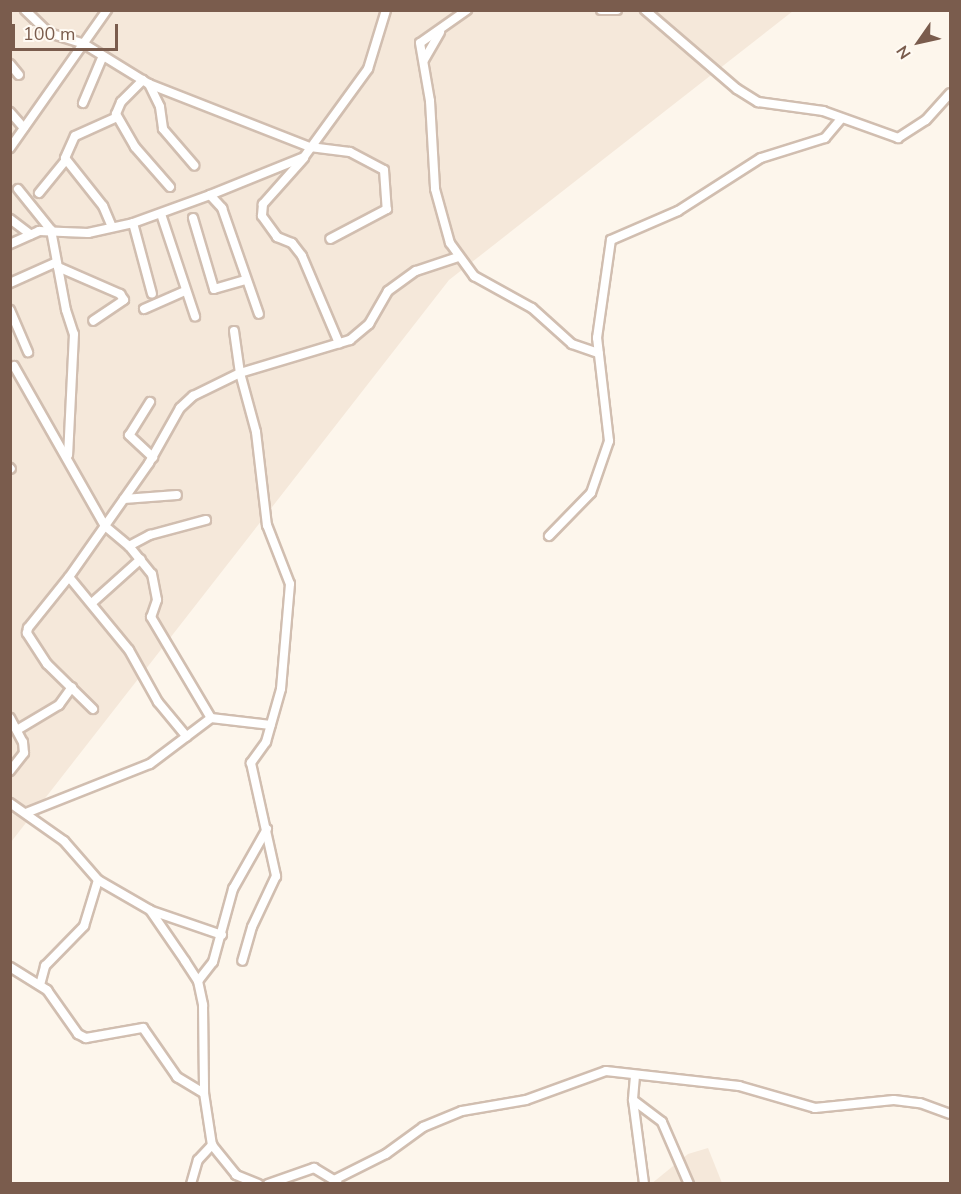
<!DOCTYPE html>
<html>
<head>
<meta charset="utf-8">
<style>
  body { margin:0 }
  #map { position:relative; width:961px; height:1194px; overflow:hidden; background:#fdf6ec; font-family:"Nunito Sans",sans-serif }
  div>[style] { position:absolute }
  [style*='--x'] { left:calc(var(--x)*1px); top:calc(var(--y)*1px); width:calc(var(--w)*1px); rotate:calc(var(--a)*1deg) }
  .residential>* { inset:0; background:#f5e8da }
  .roads { filter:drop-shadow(2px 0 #d1beb0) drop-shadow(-2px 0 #d1beb0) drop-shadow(0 2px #d1beb0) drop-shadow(0 -2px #d1beb0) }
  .street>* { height:8px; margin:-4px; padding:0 4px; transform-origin:4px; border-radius:4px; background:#fff }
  span { translate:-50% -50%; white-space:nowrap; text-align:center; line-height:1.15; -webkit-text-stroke:6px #fffaf3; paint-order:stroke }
  .frame { position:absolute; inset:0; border:12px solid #7a5c4d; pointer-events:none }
  .north { position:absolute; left:889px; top:12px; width:60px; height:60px; -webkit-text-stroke:4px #fffaf3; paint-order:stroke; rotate:236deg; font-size:16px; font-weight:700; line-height:24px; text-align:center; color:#7a5c4d }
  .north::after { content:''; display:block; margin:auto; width:21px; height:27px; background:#7a5c4d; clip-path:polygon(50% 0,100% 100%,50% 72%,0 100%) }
  .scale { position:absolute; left:12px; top:24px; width:106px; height:27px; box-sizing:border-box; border:3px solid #7a5c4d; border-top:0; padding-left:8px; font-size:18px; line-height:21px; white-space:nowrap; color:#7a5c4d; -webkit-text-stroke:4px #fffaf3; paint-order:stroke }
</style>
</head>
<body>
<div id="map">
  <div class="residential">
    <i style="clip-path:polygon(11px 11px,793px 11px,449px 280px,11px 842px)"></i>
    <i style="clip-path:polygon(708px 1148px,722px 1183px,651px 1184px,688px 1154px)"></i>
  </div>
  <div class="roads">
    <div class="street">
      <i style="--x:25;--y:10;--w:33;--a:44"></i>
      <i style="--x:49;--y:33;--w:37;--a:17"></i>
      <i style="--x:84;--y:44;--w:76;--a:31.6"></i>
      <i style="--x:149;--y:84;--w:25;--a:64"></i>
      <i style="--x:160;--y:107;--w:22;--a:82"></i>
      <i style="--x:163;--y:129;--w:48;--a:49.3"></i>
      <i style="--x:467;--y:10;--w:57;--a:144.9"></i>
      <i style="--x:420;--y:43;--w:59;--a:80.2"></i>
      <i style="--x:430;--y:101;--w:88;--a:86.7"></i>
      <i style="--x:435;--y:189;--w:56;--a:74.5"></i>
      <i style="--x:450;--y:243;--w:41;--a:54"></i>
      <i style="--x:474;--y:276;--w:66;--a:28.9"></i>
      <i style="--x:532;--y:308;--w:54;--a:42"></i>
      <i style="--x:572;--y:344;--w:28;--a:19"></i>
      <i style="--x:601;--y:10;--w:16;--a:0"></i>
      <i style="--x:645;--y:10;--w:121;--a:40.7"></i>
      <i style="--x:737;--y:89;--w:25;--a:32"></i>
      <i style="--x:758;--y:102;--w:66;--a:7.9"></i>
      <i style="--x:823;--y:111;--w:80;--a:19.8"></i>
      <i style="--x:898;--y:138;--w:33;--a:-33"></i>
      <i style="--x:926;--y:120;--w:36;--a:-48"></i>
      <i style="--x:424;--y:60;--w:32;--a:-60"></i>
      <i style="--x:10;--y:64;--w:14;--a:51"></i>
      <i style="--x:143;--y:80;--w:31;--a:135"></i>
      <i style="--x:121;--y:102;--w:13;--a:113"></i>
      <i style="--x:116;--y:114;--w:38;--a:60"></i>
      <i style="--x:135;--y:147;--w:53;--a:48.8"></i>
      <i style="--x:149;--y:84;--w:173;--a:21.4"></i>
      <i style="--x:310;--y:147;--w:40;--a:7.1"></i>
      <i style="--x:350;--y:152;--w:38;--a:28"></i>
      <i style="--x:384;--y:170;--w:39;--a:86"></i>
      <i style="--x:387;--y:209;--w:64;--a:152.2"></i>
      <i style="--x:83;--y:103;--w:49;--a:-67.1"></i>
      <i style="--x:10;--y:112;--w:21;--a:49"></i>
      <i style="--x:10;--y:148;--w:169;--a:-54.9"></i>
      <i style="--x:304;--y:158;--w:62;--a:131.7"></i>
      <i style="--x:263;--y:204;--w:12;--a:95"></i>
      <i style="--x:262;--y:216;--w:26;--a:54"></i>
      <i style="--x:277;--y:237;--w:16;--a:22"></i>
      <i style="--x:292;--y:243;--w:16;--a:52"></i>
      <i style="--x:302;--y:256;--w:95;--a:67"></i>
      <i style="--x:18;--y:189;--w:53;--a:51.2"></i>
      <i style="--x:51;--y:230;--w:81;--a:79.4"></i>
      <i style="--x:66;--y:310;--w:25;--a:72"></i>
      <i style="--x:74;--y:334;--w:121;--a:92.8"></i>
      <i style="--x:39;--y:193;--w:41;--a:-50.9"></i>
      <i style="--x:210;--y:195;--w:101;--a:-22"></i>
      <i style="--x:304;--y:157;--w:109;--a:-54"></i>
      <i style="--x:368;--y:69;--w:62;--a:-73"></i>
      <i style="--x:161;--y:214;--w:108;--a:71.6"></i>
      <i style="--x:193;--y:218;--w:74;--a:73.5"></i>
      <i style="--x:214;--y:289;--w:33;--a:-16"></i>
      <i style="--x:10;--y:219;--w:26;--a:37"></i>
      <i style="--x:133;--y:223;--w:73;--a:75"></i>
      <i style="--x:112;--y:227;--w:23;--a:-113"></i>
      <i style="--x:103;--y:206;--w:61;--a:-128.4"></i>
      <i style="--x:65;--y:158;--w:24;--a:-66"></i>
      <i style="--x:75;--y:136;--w:46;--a:-24.3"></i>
      <i style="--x:10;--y:244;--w:32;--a:-24"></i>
      <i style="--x:39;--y:231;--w:49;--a:2.3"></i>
      <i style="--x:88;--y:233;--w:46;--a:-12.5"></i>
      <i style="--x:133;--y:223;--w:82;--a:-20"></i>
      <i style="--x:210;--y:195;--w:18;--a:47"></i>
      <i style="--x:222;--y:208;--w:112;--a:70.8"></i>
      <i style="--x:58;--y:267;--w:68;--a:23.5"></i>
      <i style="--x:120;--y:294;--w:7;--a:56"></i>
      <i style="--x:124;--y:300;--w:37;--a:146"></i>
      <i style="--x:10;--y:283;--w:51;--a:-24.1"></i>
      <i style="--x:144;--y:309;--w:45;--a:-23.7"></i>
      <i style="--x:10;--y:310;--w:46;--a:66.8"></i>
      <i style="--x:234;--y:331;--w:42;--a:81.9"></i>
      <i style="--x:240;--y:373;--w:61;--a:74.8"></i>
      <i style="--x:256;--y:432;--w:94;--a:83.3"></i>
      <i style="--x:267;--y:525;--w:63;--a:68.7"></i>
      <i style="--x:290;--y:584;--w:105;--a:94.9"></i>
      <i style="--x:281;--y:689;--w:55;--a:105.8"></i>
      <i style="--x:266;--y:742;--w:26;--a:126"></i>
      <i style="--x:251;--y:763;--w:116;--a:77.5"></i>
      <i style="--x:276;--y:876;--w:56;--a:115.2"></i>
      <i style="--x:252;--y:927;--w:35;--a:106"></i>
      <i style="--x:14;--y:366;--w:184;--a:60.4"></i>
      <i style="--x:105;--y:526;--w:31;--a:40"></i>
      <i style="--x:129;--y:546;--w:36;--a:51"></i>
      <i style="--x:152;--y:574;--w:26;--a:79"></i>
      <i style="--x:157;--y:600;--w:18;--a:109"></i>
      <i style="--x:151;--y:617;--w:117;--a:59.3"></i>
      <i style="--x:150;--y:402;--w:39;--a:122"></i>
      <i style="--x:129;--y:435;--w:33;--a:43"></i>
      <i style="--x:10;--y:468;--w:1;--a:45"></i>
      <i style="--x:124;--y:499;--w:53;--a:-4.3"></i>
      <i style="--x:549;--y:536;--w:60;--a:-45.7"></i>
      <i style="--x:591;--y:493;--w:55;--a:-70.9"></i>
      <i style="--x:609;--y:441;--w:104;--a:-96.6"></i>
      <i style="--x:597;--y:338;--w:99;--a:-81.9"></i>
      <i style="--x:611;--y:240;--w:73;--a:-23.4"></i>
      <i style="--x:678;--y:211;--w:98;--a:-32.6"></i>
      <i style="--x:761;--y:158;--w:67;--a:-17.4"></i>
      <i style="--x:825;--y:138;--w:25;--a:-50"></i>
      <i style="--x:129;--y:546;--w:24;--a:-28"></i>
      <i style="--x:150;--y:535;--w:58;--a:-15"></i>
      <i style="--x:69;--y:577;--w:94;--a:50.6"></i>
      <i style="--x:129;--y:650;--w:60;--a:60.9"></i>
      <i style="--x:158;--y:702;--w:45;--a:50.4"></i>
      <i style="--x:93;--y:602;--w:64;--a:-41.9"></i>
      <i style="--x:93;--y:709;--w:64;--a:-135.6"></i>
      <i style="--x:47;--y:664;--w:37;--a:-123"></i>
      <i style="--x:27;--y:633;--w:5;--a:-79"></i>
      <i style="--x:28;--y:628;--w:65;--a:-51.2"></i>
      <i style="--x:69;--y:577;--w:139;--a:-54.9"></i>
      <i style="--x:149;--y:463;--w:63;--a:-60.6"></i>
      <i style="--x:180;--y:408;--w:18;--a:-43"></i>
      <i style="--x:193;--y:396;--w:52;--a:-26.1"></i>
      <i style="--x:240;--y:373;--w:115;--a:-16.7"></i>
      <i style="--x:350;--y:340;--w:25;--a:-40"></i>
      <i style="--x:369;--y:324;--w:38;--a:-60"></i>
      <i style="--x:388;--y:291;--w:34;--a:-36"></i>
      <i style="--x:416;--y:271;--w:44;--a:-18.4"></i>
      <i style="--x:10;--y:718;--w:27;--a:62"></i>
      <i style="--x:23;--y:742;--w:11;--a:85"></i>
      <i style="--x:24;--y:753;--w:23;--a:128"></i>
      <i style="--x:17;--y:730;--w:49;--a:-30.8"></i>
      <i style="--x:59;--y:705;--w:22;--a:-54"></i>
      <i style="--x:10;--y:803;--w:66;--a:35.1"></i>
      <i style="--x:64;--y:841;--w:52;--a:48.9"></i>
      <i style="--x:98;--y:880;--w:60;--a:30"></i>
      <i style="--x:150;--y:910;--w:62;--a:55.5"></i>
      <i style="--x:185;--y:961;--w:24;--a:57"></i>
      <i style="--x:198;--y:981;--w:25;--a:78"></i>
      <i style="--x:203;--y:1005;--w:88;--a:89.3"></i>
      <i style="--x:204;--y:1093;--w:53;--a:81.3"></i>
      <i style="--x:212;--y:1145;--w:38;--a:51"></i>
      <i style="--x:236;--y:1175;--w:24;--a:22"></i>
      <i style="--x:26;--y:813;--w:133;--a:-21.6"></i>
      <i style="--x:150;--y:764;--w:76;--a:-37"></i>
      <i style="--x:211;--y:718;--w:60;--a:6.7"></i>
      <i style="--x:152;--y:911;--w:74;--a:18.9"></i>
      <i style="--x:10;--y:967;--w:44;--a:31.9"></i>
      <i style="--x:47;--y:990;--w:54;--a:54.8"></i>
      <i style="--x:78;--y:1034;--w:9;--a:27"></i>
      <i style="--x:86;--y:1038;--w:58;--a:-10"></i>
      <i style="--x:143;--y:1028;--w:60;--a:55.2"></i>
      <i style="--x:177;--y:1077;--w:31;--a:31"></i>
      <i style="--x:198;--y:981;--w:24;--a:-52"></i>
      <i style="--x:213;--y:962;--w:76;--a:-74.7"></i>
      <i style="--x:233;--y:889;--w:69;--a:-60.5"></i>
      <i style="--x:40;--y:985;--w:20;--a:-75"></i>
      <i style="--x:45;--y:966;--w:56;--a:-45.7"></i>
      <i style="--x:84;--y:926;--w:48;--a:-73.1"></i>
      <i style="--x:635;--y:1076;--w:24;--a:95"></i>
      <i style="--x:633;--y:1100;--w:85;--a:82.5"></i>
      <i style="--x:633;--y:1100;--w:36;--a:37"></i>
      <i style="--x:662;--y:1122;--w:68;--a:66.5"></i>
      <i style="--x:334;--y:1180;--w:58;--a:-26.6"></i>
      <i style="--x:386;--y:1154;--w:46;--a:-36.1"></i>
      <i style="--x:423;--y:1127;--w:42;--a:-22.3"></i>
      <i style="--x:462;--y:1111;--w:65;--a:-9.8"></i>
      <i style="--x:526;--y:1100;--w:85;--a:-19.9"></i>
      <i style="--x:606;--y:1071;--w:134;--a:6.4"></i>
      <i style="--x:739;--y:1086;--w:79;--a:16.1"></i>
      <i style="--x:815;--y:1108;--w:79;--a:-5.8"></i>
      <i style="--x:894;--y:1100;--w:26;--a:7"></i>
      <i style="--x:920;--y:1103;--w:32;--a:20"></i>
      <i style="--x:191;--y:1184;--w:25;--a:-74"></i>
      <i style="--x:198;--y:1160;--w:21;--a:-47"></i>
      <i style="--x:268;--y:1184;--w:49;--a:-19.2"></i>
      <i style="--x:314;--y:1168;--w:27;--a:31"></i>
    </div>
  </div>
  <div class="frame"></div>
  <div class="north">N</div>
  <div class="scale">100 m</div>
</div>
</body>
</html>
